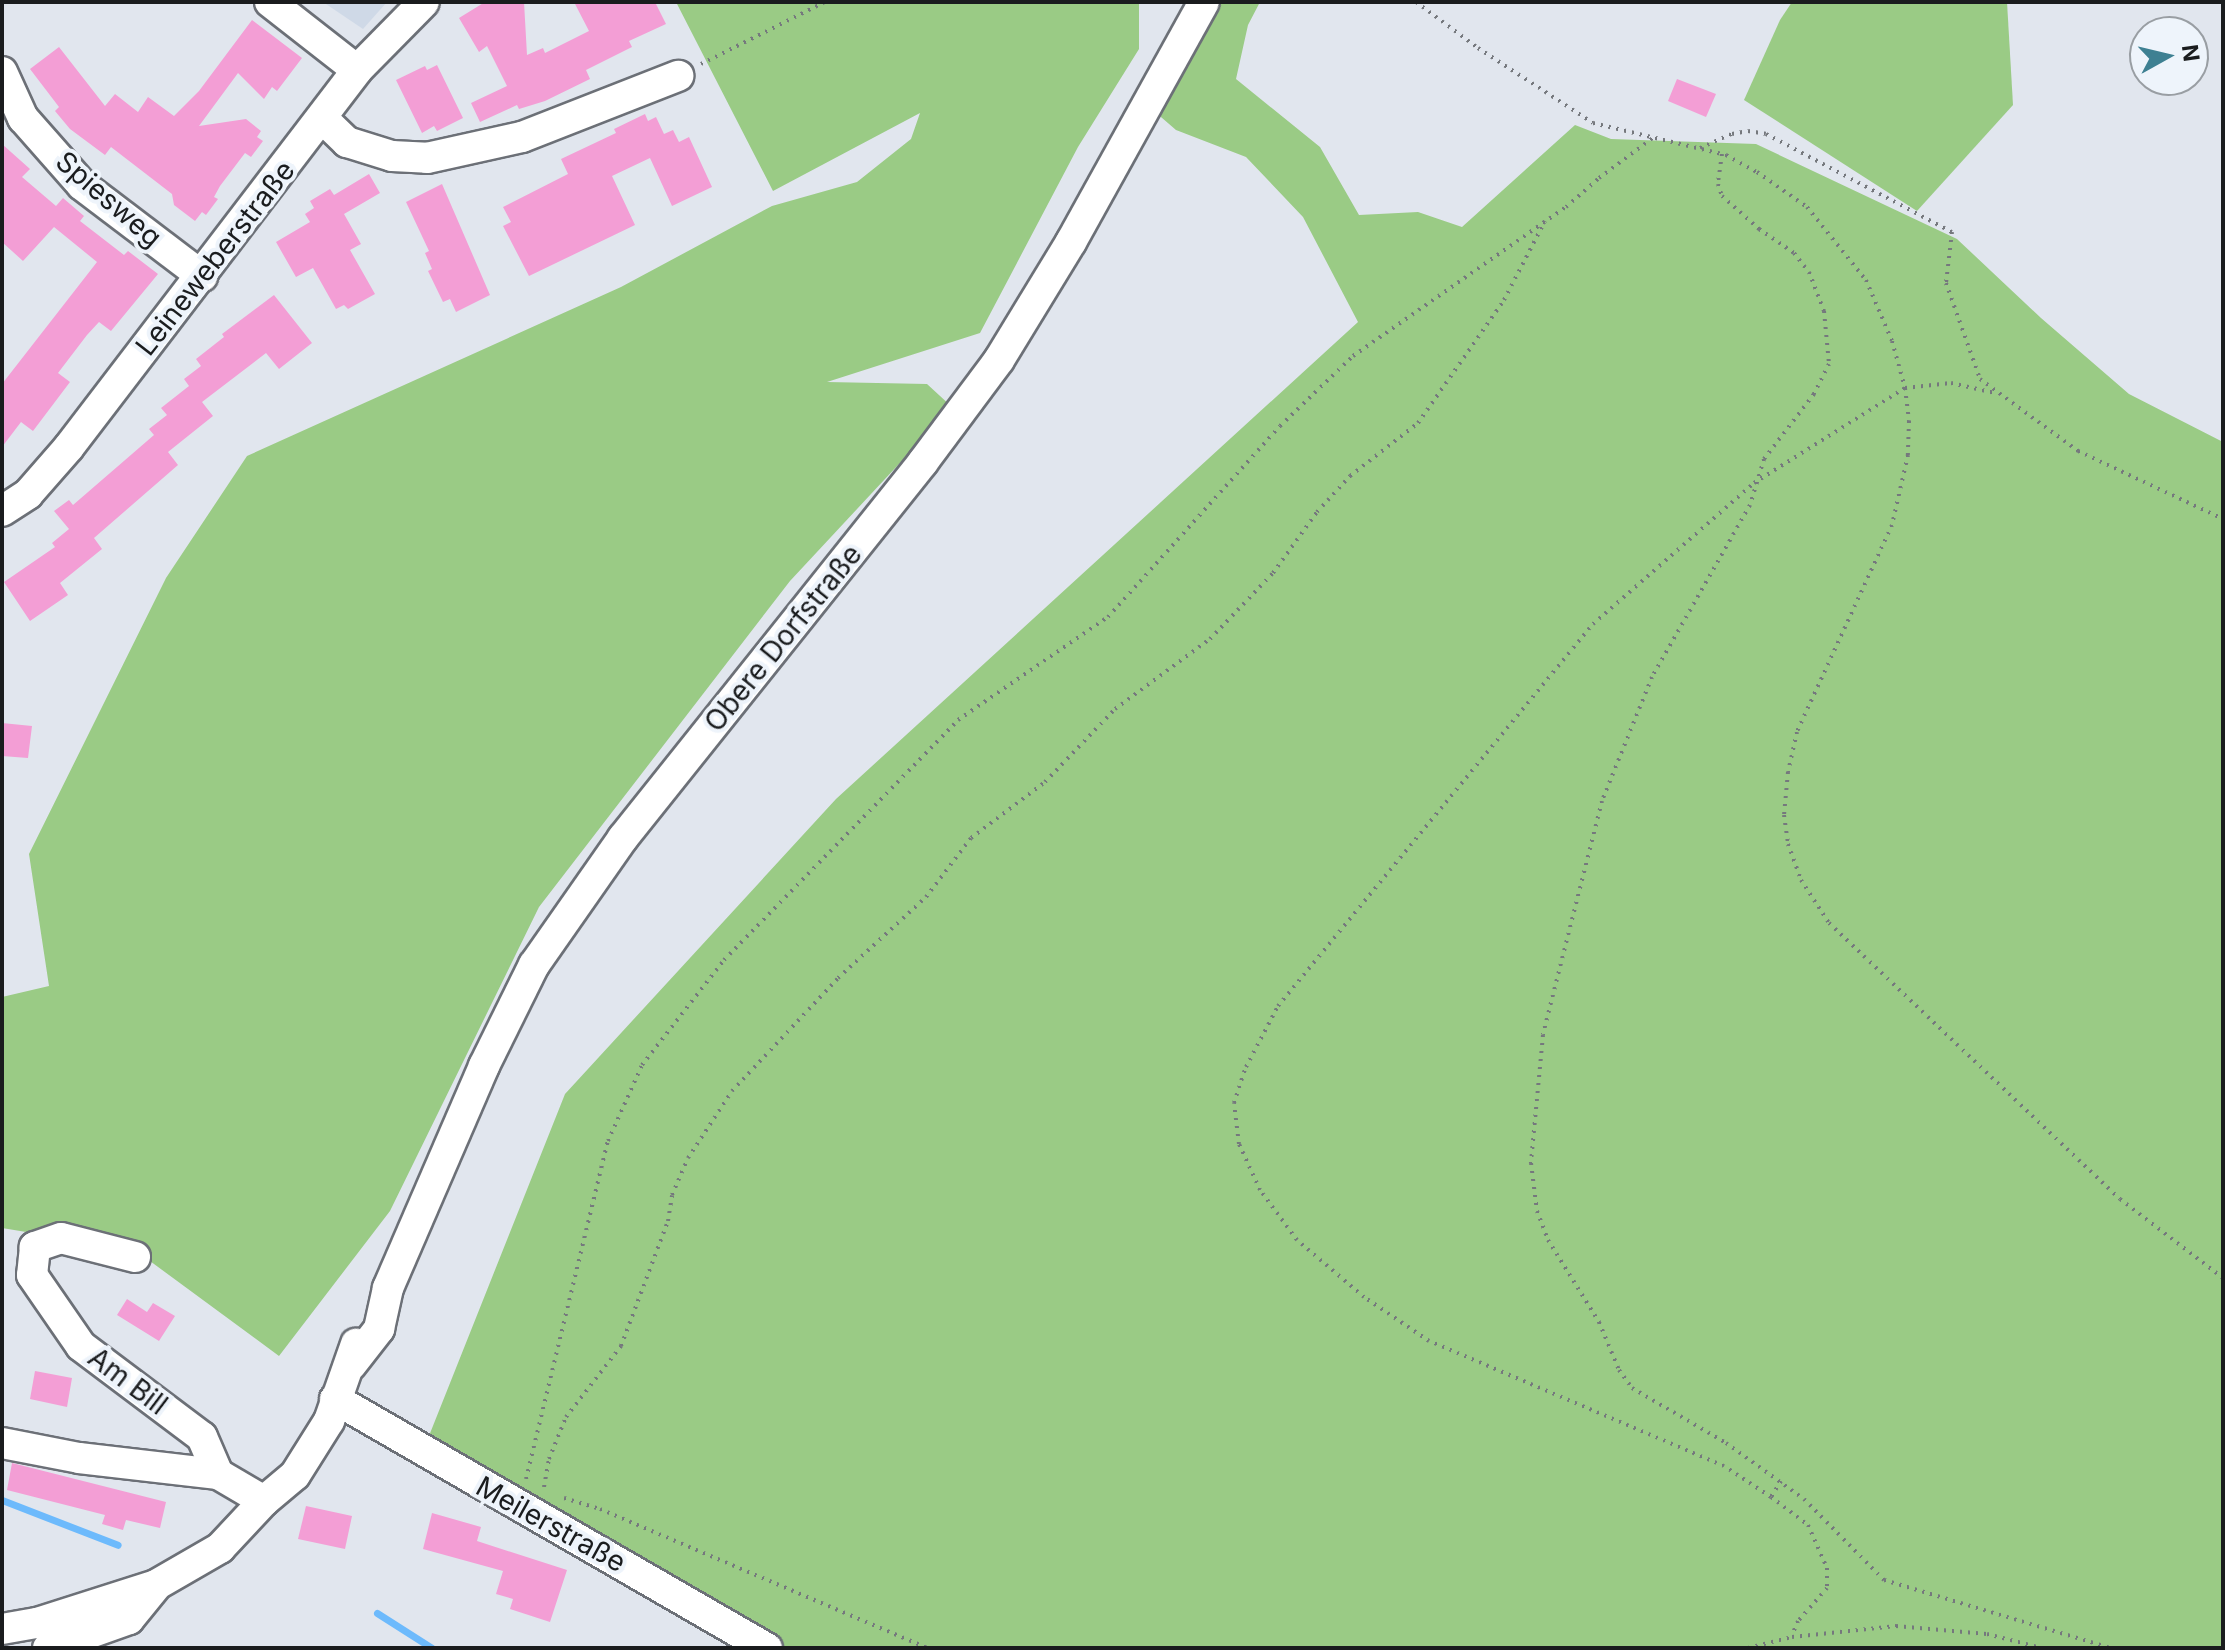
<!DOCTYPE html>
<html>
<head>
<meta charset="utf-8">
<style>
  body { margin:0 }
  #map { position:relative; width:2225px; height:1650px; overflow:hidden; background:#e1e6ee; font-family:Inter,sans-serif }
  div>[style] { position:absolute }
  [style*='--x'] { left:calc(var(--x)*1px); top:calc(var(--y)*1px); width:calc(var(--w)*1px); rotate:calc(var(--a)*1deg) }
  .built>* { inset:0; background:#cfd9e7 }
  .green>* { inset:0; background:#9acb85 }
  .stream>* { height:7px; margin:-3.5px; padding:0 3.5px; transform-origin:3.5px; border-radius:3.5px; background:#6dbafc }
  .building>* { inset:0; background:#f39ed5 }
  .path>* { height:4px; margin-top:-2px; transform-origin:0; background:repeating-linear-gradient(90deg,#75787d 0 2px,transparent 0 8px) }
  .roads { filter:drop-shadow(2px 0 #6c7077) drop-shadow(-2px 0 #6c7077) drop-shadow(0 2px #6c7077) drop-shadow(0 -2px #6c7077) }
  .minor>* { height:30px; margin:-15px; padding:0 15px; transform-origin:15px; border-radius:15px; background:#fff }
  span { translate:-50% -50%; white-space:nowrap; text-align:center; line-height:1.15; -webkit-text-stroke:8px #eef4fb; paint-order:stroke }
  .street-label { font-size:28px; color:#1a1c1e }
  .frame { position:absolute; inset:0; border:4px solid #1a1c1e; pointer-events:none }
  .north { position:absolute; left:2129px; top:16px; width:80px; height:80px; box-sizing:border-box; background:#eef4fb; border:2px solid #999ea3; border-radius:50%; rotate:82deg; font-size:22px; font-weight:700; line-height:32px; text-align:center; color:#1a1c1e }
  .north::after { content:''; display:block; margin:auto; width:28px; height:36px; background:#3e8092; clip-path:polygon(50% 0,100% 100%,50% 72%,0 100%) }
</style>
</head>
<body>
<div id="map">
  <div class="built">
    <i style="clip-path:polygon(323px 2px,387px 2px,363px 29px)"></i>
  </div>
  <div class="green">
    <i style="clip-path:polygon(676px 2px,1139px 2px,1139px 49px,1078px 147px,980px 333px,827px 382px,927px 384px,952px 407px,790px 581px,539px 907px,390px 1211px,279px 1356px,135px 1250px,2px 1228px,2px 997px,49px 986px,29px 854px,166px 578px,247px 456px,621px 287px,772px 206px,857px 182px,911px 139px,920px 113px,773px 191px)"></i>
    <i style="clip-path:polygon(1210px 2px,1260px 2px,1248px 25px,1236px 79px,1320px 147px,1359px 215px,1418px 212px,1462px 227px,1575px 125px,1611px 139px,1756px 144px,1957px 239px,2041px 318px,2129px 394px,2223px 442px,2223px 1648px,734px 1648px,523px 1527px,419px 1461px,565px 1094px,836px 799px,1358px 322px,1303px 217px,1246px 157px,1176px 130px,1154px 111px)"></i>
    <i style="clip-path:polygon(1792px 2px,2007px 2px,2013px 105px,1917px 211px,1744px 100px,1780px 20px)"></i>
  </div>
  <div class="stream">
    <i style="--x:2;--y:1500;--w:124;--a:21.2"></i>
    <i style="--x:377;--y:1613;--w:65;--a:32.5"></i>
  </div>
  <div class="building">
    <i style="clip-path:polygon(485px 2px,524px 2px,527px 55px,543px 48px,545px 53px,589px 31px,574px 2px,655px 2px,666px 24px,629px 41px,632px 47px,586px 70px,590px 79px,545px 101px,519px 109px,517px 105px,480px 122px,471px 103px,507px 86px,487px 46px,479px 52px,459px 18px)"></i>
    <i style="clip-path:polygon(252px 20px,302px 58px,277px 91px,272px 87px,264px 99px,238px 73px,199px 126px,246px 119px,261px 131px,257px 137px,263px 141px,251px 157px,245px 153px,220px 186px,214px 197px,218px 199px,206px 215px,202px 212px,195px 221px,174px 205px,172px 194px,111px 147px,105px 155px,70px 129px,55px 111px,59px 107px,30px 69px,59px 47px,105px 106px,115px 94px,138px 112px,148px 97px,174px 116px,199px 91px)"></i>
    <i style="clip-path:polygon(437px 65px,463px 118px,437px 131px,434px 126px,422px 133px,396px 80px,425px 66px,427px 70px)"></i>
    <i style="clip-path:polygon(1677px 79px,1716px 94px,1706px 117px,1668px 101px)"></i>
    <i style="clip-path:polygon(645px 114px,648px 121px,656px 117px,664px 134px,673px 130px,679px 142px,689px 137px,712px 187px,672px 206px,650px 158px,612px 176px,635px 225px,529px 276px,503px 226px,511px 222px,503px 207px,568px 174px,561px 159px,616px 133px,614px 129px)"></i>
    <i style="clip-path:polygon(2px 144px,30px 169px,22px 177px,56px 206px,63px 198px,84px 216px,80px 221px,124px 255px,128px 251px,158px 274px,111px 331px,99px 322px,87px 335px,58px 373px,70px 382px,33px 431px,21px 422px,2px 447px,2px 384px,97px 262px,54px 227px,23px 261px,2px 242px)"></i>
    <i style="clip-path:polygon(369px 174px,380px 193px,344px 214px,361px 244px,350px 250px,375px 294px,348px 309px,344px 305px,336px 309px,313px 268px,296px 277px,276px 242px,310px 222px,305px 214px,314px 208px,310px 201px,330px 189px,334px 195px)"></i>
    <i style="clip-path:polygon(442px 184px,490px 295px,456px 312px,450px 299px,443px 302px,428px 271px,432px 269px,425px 253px,429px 251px,406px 202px)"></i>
    <i style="clip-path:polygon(274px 295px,312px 343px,279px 369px,266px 353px,202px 402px,213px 416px,168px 452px,178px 465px,94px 538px,102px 549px,60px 583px,68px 595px,30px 621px,4px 582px,55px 547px,52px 543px,69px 529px,54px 511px,69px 500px,73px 505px,154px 435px,149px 429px,167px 415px,161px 408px,189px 386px,184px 379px,201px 366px,196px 359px,224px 337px,222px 334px)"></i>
    <i style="clip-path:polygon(2px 723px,32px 726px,28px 758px,2px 756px)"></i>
    <i style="clip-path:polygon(127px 1299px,147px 1312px,153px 1303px,175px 1316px,159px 1341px,117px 1315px)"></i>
    <i style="clip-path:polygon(35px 1371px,72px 1378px,67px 1407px,30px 1399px)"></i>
    <i style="clip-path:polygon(12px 1463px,166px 1502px,160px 1528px,126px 1520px,123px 1530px,102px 1524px,105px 1515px,7px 1490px)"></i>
    <i style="clip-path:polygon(306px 1506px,352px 1516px,345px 1549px,298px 1539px)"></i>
    <i style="clip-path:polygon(432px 1513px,481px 1527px,477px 1541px,567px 1570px,550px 1622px,510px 1609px,513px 1599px,496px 1594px,503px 1571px,423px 1549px)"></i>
  </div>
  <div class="path">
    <i style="--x:1416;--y:2;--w:77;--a:36.6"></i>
    <i style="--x:1478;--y:48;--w:137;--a:33.1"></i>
    <i style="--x:1593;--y:123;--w:137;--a:13.5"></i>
    <i style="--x:1726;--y:155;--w:35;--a:29"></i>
    <i style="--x:1757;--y:172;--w:61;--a:35"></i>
    <i style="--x:1807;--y:207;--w:94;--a:51.1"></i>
    <i style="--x:1866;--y:280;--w:66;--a:66.9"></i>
    <i style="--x:1892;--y:341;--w:49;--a:74.5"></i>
    <i style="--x:1905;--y:388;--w:33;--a:83"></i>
    <i style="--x:1909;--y:421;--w:34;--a:92"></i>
    <i style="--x:1908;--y:455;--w:72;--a:102.9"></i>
    <i style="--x:1892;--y:525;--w:228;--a:114.7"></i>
    <i style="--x:1797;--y:732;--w:41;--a:102.7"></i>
    <i style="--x:1788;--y:772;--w:43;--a:95.3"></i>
    <i style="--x:1784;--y:815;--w:29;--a:82"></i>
    <i style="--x:1788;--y:844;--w:38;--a:70"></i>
    <i style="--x:1801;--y:880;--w:51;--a:56.9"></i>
    <i style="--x:1829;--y:923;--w:401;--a:43.5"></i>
    <i style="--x:2120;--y:1199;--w:130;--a:37.5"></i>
    <i style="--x:701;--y:64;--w:139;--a:-26.6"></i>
    <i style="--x:1700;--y:148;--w:35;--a:-24"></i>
    <i style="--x:1732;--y:134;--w:16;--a:-11"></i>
    <i style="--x:1748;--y:131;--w:18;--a:9"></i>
    <i style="--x:1766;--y:134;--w:210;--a:27.8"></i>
    <i style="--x:1952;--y:232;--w:51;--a:96.7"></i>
    <i style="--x:1946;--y:283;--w:102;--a:70.5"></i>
    <i style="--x:1980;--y:379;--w:122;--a:36.3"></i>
    <i style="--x:2078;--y:451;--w:160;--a:25.1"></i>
    <i style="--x:1722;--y:154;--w:30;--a:98"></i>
    <i style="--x:1718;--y:184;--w:13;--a:72"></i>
    <i style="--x:1722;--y:196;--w:50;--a:41.7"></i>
    <i style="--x:1759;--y:229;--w:42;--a:34.4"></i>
    <i style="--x:1794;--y:253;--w:24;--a:52"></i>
    <i style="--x:1809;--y:272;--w:42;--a:69"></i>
    <i style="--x:1824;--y:311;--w:53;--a:84.6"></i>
    <i style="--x:1829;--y:364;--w:34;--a:117"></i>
    <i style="--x:1814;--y:394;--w:82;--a:127.6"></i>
    <i style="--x:1764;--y:459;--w:48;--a:106.9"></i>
    <i style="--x:1750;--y:505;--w:198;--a:119.7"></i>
    <i style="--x:1652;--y:677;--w:134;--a:112"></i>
    <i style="--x:1602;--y:801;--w:241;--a:104.2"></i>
    <i style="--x:1543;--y:1035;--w:129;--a:95.4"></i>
    <i style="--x:1531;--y:1163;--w:48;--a:82.9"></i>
    <i style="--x:1537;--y:1211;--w:31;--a:69"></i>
    <i style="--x:1548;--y:1240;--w:97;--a:58.1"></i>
    <i style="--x:1599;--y:1322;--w:52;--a:67.4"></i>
    <i style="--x:1619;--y:1370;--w:22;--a:54"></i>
    <i style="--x:1632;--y:1388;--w:109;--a:30.3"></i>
    <i style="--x:1726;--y:1443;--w:96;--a:35.7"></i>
    <i style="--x:1804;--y:1499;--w:114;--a:45.4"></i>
    <i style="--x:1884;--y:1580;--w:237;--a:16.7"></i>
    <i style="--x:526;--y:1479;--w:348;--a:-76.4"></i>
    <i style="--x:608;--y:1141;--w:83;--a:-65.9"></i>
    <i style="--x:642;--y:1065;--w:133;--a:-52"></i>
    <i style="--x:724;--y:960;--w:335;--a:-45.7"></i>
    <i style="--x:958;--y:720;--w:182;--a:-34.5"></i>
    <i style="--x:1108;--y:617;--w:257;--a:-48"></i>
    <i style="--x:1280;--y:426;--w:101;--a:-43.8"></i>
    <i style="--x:1353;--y:356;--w:260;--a:-35"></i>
    <i style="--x:1566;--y:207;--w:44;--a:-41.3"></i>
    <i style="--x:1599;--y:178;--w:69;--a:-36.7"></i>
    <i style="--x:1781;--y:1481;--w:19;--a:122"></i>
    <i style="--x:1771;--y:1497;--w:56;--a:-146.6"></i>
    <i style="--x:1724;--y:1466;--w:320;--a:-157"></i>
    <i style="--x:1429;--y:1341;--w:78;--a:-145.9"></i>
    <i style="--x:1364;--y:1297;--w:88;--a:-139.6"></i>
    <i style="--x:1297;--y:1240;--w:62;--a:-126.5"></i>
    <i style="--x:1260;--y:1190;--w:51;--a:-114.5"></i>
    <i style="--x:1239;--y:1144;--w:41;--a:-97"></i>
    <i style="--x:1234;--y:1103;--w:38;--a:-72"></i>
    <i style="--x:1246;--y:1067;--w:69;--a:-62.3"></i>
    <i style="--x:1278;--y:1006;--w:495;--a:-50.5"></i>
    <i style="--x:1593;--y:624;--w:214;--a:-41.2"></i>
    <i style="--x:1754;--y:483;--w:178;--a:-32.2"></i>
    <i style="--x:1905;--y:388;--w:46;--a:-6.2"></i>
    <i style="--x:1951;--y:383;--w:45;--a:12.8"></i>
    <i style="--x:544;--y:1487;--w:28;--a:-80"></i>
    <i style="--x:549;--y:1459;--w:45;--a:-68"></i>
    <i style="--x:566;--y:1417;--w:90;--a:-52.2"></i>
    <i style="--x:621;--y:1346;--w:134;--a:-69.4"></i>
    <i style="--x:668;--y:1221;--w:26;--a:-81"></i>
    <i style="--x:672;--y:1195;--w:40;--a:-66.6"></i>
    <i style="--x:688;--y:1158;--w:80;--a:-56.7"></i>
    <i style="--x:732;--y:1091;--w:155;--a:-46.8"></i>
    <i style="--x:838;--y:978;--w:120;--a:-42.6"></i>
    <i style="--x:926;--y:897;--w:74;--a:-52.7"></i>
    <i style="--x:971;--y:838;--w:93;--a:-37.1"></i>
    <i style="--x:1045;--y:782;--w:101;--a:-46.2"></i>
    <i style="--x:1115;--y:709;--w:118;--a:-36.4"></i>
    <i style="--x:1210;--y:639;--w:91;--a:-46.3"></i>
    <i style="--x:1273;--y:573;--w:75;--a:-54.2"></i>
    <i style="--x:1317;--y:512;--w:49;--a:-47.5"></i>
    <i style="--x:1350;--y:476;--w:86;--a:-37.9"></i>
    <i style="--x:1418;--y:423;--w:150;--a:-55"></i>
    <i style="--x:1504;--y:300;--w:89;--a:-62.6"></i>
    <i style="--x:1771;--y:1497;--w:46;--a:37.1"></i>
    <i style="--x:1808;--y:1525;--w:47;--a:66.2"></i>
    <i style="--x:1827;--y:1568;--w:20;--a:90"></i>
    <i style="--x:1827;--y:1588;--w:44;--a:131.3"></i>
    <i style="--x:1798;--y:1621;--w:15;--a:113"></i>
    <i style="--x:564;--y:1498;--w:38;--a:17"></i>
    <i style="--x:600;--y:1509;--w:356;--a:23"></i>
    <i style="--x:1748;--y:1648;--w:45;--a:-14"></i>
    <i style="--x:1792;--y:1637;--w:105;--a:-6"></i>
    <i style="--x:1896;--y:1626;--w:91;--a:5"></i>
    <i style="--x:1987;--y:1634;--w:57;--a:14.3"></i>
  </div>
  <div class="roads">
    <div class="minor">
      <i style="--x:270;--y:2;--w:110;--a:38"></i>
      <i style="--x:2;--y:72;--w:51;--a:65.5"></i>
      <i style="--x:23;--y:118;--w:89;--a:48.6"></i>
      <i style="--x:82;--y:185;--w:151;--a:37.2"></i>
      <i style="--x:322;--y:118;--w:35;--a:44"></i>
      <i style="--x:347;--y:142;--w:47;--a:17.3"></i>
      <i style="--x:392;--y:156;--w:35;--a:3"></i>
      <i style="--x:427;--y:158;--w:97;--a:-12.5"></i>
      <i style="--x:522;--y:137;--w:168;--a:-21.4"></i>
      <i style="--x:2;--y:511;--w:31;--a:-33"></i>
      <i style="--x:28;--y:494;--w:62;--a:-48.9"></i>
      <i style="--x:69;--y:447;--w:474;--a:-52.6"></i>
      <i style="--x:357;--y:70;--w:95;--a:-45.4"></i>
      <i style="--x:135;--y:1257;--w:76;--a:-165.6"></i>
      <i style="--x:61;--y:1238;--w:28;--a:161"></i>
      <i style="--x:35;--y:1247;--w:28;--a:96"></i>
      <i style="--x:32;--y:1275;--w:86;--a:55.4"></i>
      <i style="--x:81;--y:1346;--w:151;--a:36.9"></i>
      <i style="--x:202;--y:1437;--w:40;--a:66.6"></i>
      <i style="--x:351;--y:1365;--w:46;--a:-52.1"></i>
      <i style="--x:379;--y:1329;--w:42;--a:-77.6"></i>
      <i style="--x:388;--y:1288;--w:242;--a:-66.6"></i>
      <i style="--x:484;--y:1066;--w:113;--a:-63.7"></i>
      <i style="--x:534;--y:965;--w:155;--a:-55"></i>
      <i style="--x:623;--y:838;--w:481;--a:-51.4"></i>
      <i style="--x:923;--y:462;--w:127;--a:-53.3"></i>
      <i style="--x:999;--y:360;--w:138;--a:-58.6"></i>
      <i style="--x:1071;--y:242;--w:274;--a:-61"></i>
      <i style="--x:335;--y:1399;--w:499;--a:30"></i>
      <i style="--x:2;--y:1443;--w:78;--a:11"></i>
      <i style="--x:79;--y:1458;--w:140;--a:6.6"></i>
      <i style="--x:218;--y:1474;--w:53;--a:30.4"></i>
      <i style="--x:2;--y:1629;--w:36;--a:-10"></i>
      <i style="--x:37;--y:1623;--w:125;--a:-17.7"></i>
      <i style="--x:156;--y:1585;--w:74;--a:-30"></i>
      <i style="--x:220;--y:1548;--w:64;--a:-46.9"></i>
      <i style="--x:264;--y:1501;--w:40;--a:-40"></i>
      <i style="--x:295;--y:1475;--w:64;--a:-57.8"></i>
      <i style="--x:329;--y:1421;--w:82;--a:-70.7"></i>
      <i style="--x:48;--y:1648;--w:86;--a:-19.7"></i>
      <i style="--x:129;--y:1619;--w:41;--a:-50.9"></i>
    </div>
  </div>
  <div class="street-label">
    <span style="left:109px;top:199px;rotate:41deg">Spiesweg</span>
    <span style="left:215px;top:258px;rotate:-52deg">Leineweberstraße</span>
    <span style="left:783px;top:638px;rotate:-51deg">Obere Dorfstraße</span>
    <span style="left:128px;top:1381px;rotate:37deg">Am Bill</span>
    <span style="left:551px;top:1524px;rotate:29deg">Meilerstraße</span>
  </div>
  <div class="frame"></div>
  <div class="north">N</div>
</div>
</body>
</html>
